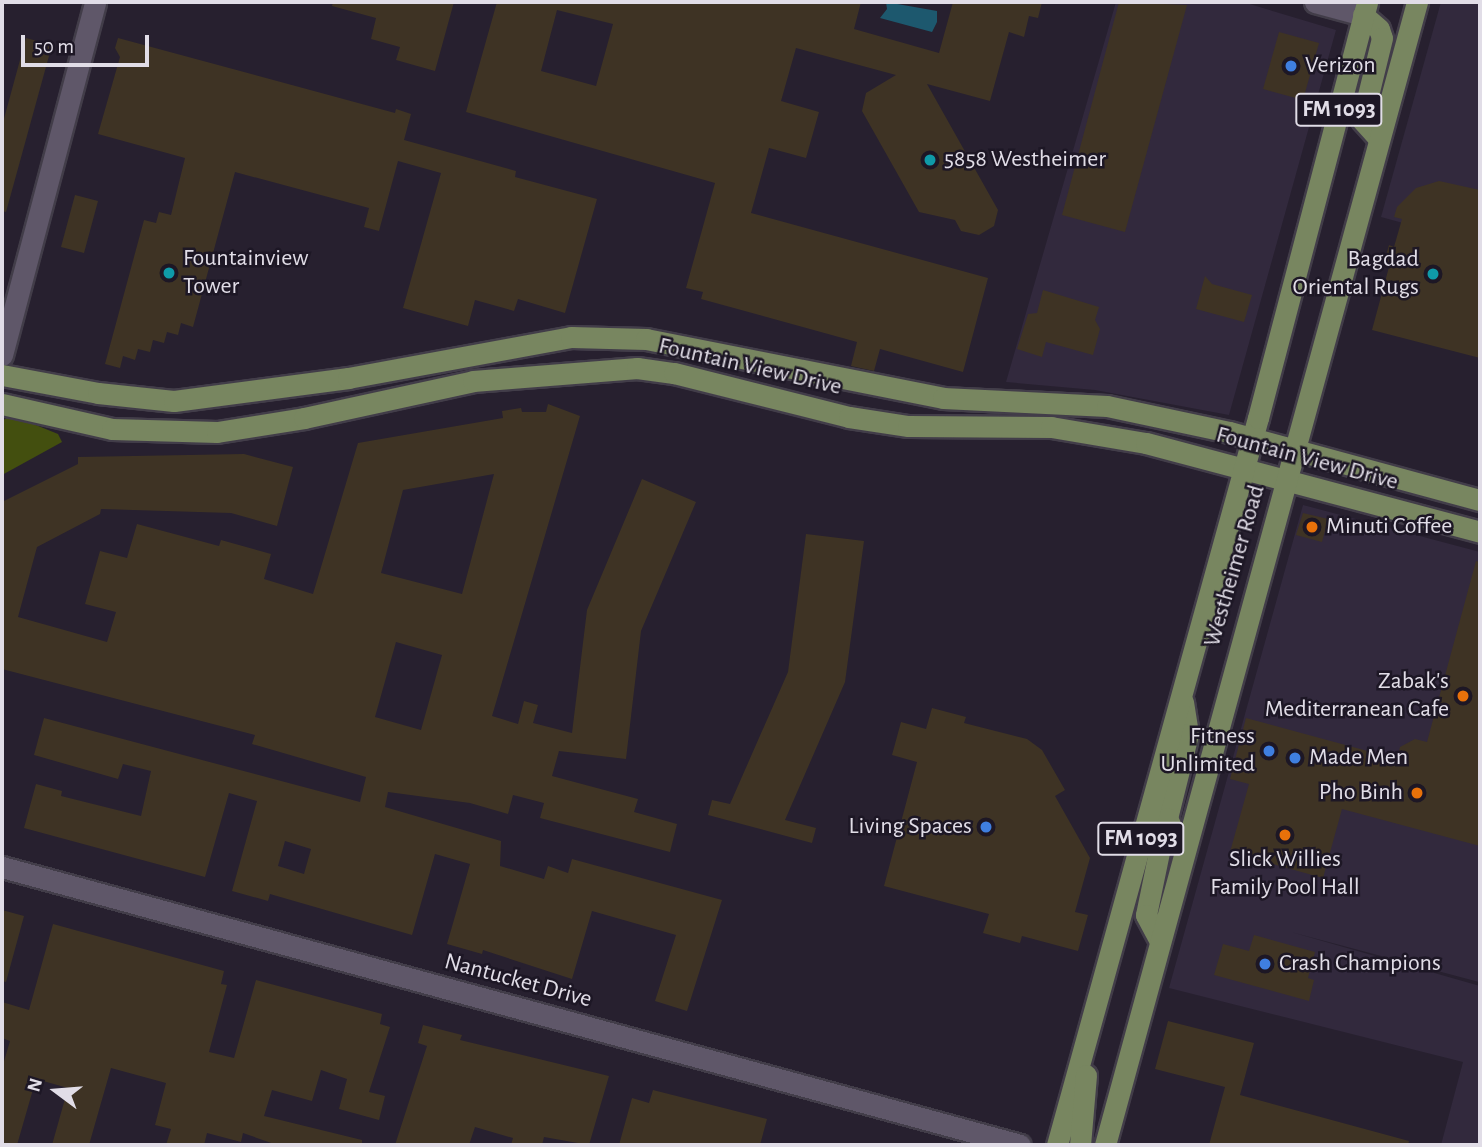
<!DOCTYPE html>
<html>
<head>
<meta charset="utf-8">
<style>
  body { margin:0 }
  #map { position:relative; width:1482px; height:1147px; overflow:hidden; background:#27202f; font-family:"Alegreya Sans",sans-serif }
  div>[style] { position:absolute }
  [style*='--x'] { left:calc(var(--x)*1px); top:calc(var(--y)*1px); width:calc(var(--w)*1px); rotate:calc(var(--a)*1deg) }
  .built>* { inset:0; background:#32293d }
  .green>* { inset:0; background:#434f0f }
  .water>* { inset:0; background:#1d586e }
  .building>* { inset:0; background:#3e3324 }
  .roads { filter:drop-shadow(2px 0 #423d49) drop-shadow(-2px 0 #423d49) drop-shadow(0 2px #423d49) drop-shadow(0 -2px #423d49) }
  .minor>* { height:21px; margin:-10.5px; padding:0 10.5px; transform-origin:10.5px; border-radius:10.5px; background:#5f5769 }
  .major>* { height:21px; margin:-10.5px; padding:0 10.5px; transform-origin:10.5px; border-radius:10.5px; background:#788660 }
  .dots>* { width:19px; height:19px; translate:-50% -50%; box-sizing:border-box; border:4px solid #1d1725; border-radius:50% }
  span { translate:-50% -50%; white-space:nowrap; text-align:center; line-height:1.15; -webkit-text-stroke:5px #1d1725; paint-order:stroke }
  .shield-label span { padding:2px 5px; background:#1d1725; border:2px solid; border-radius:5px; -webkit-text-stroke-width:0 }
  .shield-label { font-size:23px; color:#e1dde7; font-weight:700 }
  .poi-label { font-size:24px; color:#e1dde7 }
  .left { translate:0 -50%; text-align:left }
  .right { translate:-100% -50%; text-align:right }
  .street-label { font-size:24px; color:#e1dde7 }
  .frame { position:absolute; inset:0; border:4px solid #e1dde7; pointer-events:none }
  .north { position:absolute; left:21px; top:1056px; width:70px; height:70px; -webkit-text-stroke:5px #1d1725; paint-order:stroke; rotate:286deg; font-size:19px; font-weight:700; line-height:28px; text-align:center; color:#e1dde7 }
  .north::after { content:''; display:block; margin:auto; width:24px; height:32px; background:#e1dde7; clip-path:polygon(50% 0,100% 100%,50% 72%,0 100%) }
  .scale { position:absolute; left:21px; top:35px; width:128px; height:32px; box-sizing:border-box; border:4px solid #e1dde7; border-top:0; padding-left:9px; font-size:21px; line-height:24px; white-space:nowrap; color:#e1dde7; -webkit-text-stroke:5px #1d1725; paint-order:stroke }
</style>
</head>
<body>
<div id="map">
  <div class="built">
    <i style="clip-path:polygon(1116px 2px,1243px 2px,1336px 30px,1229px 415px,1095px 390px,1006px 382px)"></i>
    <i style="clip-path:polygon(1441px 2px,1480px 3px,1480px 244px,1381px 217px)"></i>
    <i style="clip-path:polygon(1303px 505px,1480px 552px,1479px 982px,1291px 932px,1480px 986px,1480px 1145px,1441px 1145px,1463px 1062px,1169px 988px)"></i>
  </div>
  <div class="green">
    <i style="clip-path:polygon(11px 415px,58px 434px,62px 442px,2px 475px,2px 421px)"></i>
  </div>
  <div class="water">
    <i style="clip-path:polygon(886px 2px,937px 11px,937px 22px,932px 32px,880px 18px,887px 9px)"></i>
  </div>
  <div class="building">
    <i style="clip-path:polygon(333px 2px,454px 2px,435px 71px,396px 60px,400px 47px,371px 39px,376px 18px,332px 6px)"></i>
    <i style="clip-path:polygon(evenodd,497px 2px,861px 2px,854px 29px,939px 53px,953px 2px,1042px 2px,1038px 18px,1029px 16px,1024px 37px,1009px 32px,990px 101px,927px 84px,998px 210px,994px 226px,979px 235px,961px 231px,955px 220px,919px 212px,862px 111px,866px 93px,896px 75px,796px 48px,781px 101px,819px 112px,806px 158px,769px 148px,751px 213px,988px 278px,963px 372px,880px 349px,874px 371px,851px 366px,857px 342px,701px 299px,703px 292px,686px 288px,715px 183px,466px 112px,497px 2px,557px 10px,613px 24px,596px 86px,541px 71px,557px 10px)"></i>
    <i style="clip-path:polygon(1119px 2px,1187px 5px,1125px 232px,1062px 215px)"></i>
    <i style="clip-path:polygon(1279px 32px,1319px 43px,1303px 100px,1263px 89px)"></i>
    <i style="clip-path:polygon(26px 38px,52px 45px,6px 212px,2px 211px,2px 126px)"></i>
    <i style="clip-path:polygon(118px 38px,395px 113px,396px 109px,411px 114px,404px 140px,516px 171px,515px 177px,597px 199px,565px 313px,518px 299px,514px 311px,475px 300px,468px 326px,403px 308px,441px 173px,398px 161px,379px 231px,364px 227px,369px 208px,235px 172px,193px 327px,181px 323px,178px 335px,167px 332px,164px 343px,153px 340px,150px 352px,138px 349px,135px 360px,123px 356px,120px 368px,105px 364px,144px 220px,156px 223px,159px 212px,171px 215px,185px 158px,98px 134px,120px 57px,115px 48px)"></i>
    <i style="clip-path:polygon(1439px 181px,1480px 190px,1480px 358px,1372px 330px,1389px 267px,1383px 266px,1389px 245px,1394px 247px,1402px 219px,1394px 217px,1397px 207px,1416px 188px)"></i>
    <i style="clip-path:polygon(75px 195px,98px 201px,84px 253px,61px 247px)"></i>
    <i style="clip-path:polygon(1205px 276px,1212px 284px,1252px 295px,1244px 322px,1196px 309px)"></i>
    <i style="clip-path:polygon(1043px 290px,1099px 307px,1095px 320px,1100px 329px,1093px 355px,1046px 342px,1042px 357px,1017px 349px,1028px 314px,1037px 313px)"></i>
    <i style="clip-path:polygon(evenodd,548px 404px,580px 416px,492px 716px,518px 724px,524px 701px,538px 705px,533px 723px,572px 733px,587px 610px,642px 479px,696px 502px,641px 631px,626px 759px,559px 751px,552px 776px,638px 799px,634px 812px,677px 824px,670px 852px,540px 818px,544px 803px,513px 795px,508px 814px,470px 803px,388px 792px,385px 807px,501px 841px,500px 866px,544px 879px,548px 866px,568px 873px,572px 859px,722px 900px,687px 1011px,655px 1001px,676px 935px,592px 911px,572px 979px,483px 950px,482px 954px,447px 944px,470px 864px,435px 854px,412px 935px,270px 894px,268px 901px,232px 891px,257px 801px,229px 793px,205px 877px,24px 828px,36px 784px,62px 791px,61px 796px,141px 816px,151px 771px,123px 764px,118px 779px,34px 755px,44px 718px,360px 802px,366px 777px,252px 744px,255px 735px,2px 669px,2px 502px,78px 464px,78px 457px,244px 454px,293px 467px,277px 526px,231px 513px,101px 509px,100px 514px,37px 547px,18px 617px,107px 642px,116px 612px,85px 604px,100px 551px,127px 558px,137px 524px,219px 546px,221px 540px,271px 554px,264px 579px,313px 594px,358px 443px,503px 418px,502px 411px,521px 408px,522px 412px,546px 412px,548px 404px,494px 474px,462px 594px,381px 573px,403px 490px,494px 474px,548px 404px,396px 642px,442px 655px,421px 730px,375px 717px,396px 642px,548px 404px,285px 841px,311px 849px,304px 874px,278px 866px,285px 841px)"></i>
    <i style="clip-path:polygon(1303px 513px,1328px 519px,1322px 542px,1296px 535px)"></i>
    <i style="clip-path:polygon(806px 534px,864px 541px,845px 682px,785px 820px,816px 828px,812px 843px,708px 815px,712px 800px,730px 804px,788px 672px)"></i>
    <i style="clip-path:polygon(1476px 561px,1480px 562px,1480px 846px,1342px 809px,1323px 878px,1230px 852px,1249px 784px,1230px 779px,1246px 718px,1397px 759px,1400px 747px,1415px 739px,1427px 742px)"></i>
    <i style="clip-path:polygon(932px 708px,966px 717px,964px 723px,1027px 739px,1042px 750px,1065px 790px,1055px 796px,1090px 858px,1075px 912px,1088px 915px,1078px 951px,1022px 936px,1020px 943px,983px 933px,989px 914px,884px 886px,917px 762px,892px 755px,901px 722px,926px 729px)"></i>
    <i style="clip-path:polygon(2px 910px,24px 916px,6px 982px,2px 981px)"></i>
    <i style="clip-path:polygon(53px 924px,224px 971px,221px 984px,227px 985px,209px 1052px,234px 1058px,256px 980px,382px 1014px,380px 1024px,390px 1027px,369px 1092px,385px 1096px,379px 1120px,339px 1109px,347px 1079px,321px 1070px,312px 1101px,272px 1090px,264px 1116px,362px 1140px,362px 1145px,277px 1145px,243px 1133px,241px 1142px,207px 1133px,204px 1145px,166px 1145px,171px 1129px,155px 1125px,166px 1083px,111px 1068px,89px 1145px,52px 1145px,68px 1088px,36px 1079px,17px 1145px,2px 1145px,2px 1068px,10px 1041px,2px 1038px,2px 1002px,29px 1010px)"></i>
    <i style="clip-path:polygon(1254px 935px,1315px 952px,1308px 978px,1314px 980px,1309px 1001px,1214px 975px,1223px 944px,1249px 951px)"></i>
    <i style="clip-path:polygon(1168px 1021px,1254px 1043px,1240px 1095px,1409px 1141px,1408px 1145px,1209px 1145px,1225px 1087px,1155px 1069px)"></i>
    <i style="clip-path:polygon(423px 1025px,462px 1035px,460px 1040px,609px 1076px,589px 1145px,544px 1137px,542px 1145px,511px 1145px,513px 1138px,475px 1127px,469px 1145px,395px 1145px,427px 1046px,418px 1043px)"></i>
    <i style="clip-path:polygon(653px 1090px,767px 1119px,760px 1145px,619px 1145px,632px 1098px,649px 1103px)"></i>
  </div>
  <div class="roads">
    <div class="minor">
      <i style="--x:1315;--y:2;--w:50;--a:15.2"></i>
      <i style="--x:2;--y:355;--w:365;--a:-75.2"></i>
      <i style="--x:2;--y:867;--w:1055;--a:15.27"></i>
    </div>
    <div class="major">
      <i style="--x:1363;--y:15;--w:21;--a:41"></i>
      <i style="--x:1379;--y:29;--w:9;--a:72"></i>
      <i style="--x:1382;--y:38;--w:84;--a:103.7"></i>
      <i style="--x:1362;--y:120;--w:24;--a:48"></i>
      <i style="--x:2;--y:375;--w:98;--a:10.6"></i>
      <i style="--x:98;--y:393;--w:76;--a:6"></i>
      <i style="--x:174;--y:401;--w:176;--a:-7.5"></i>
      <i style="--x:348;--y:378;--w:227;--a:-10.4"></i>
      <i style="--x:571;--y:337;--w:75;--a:1.5"></i>
      <i style="--x:646;--y:339;--w:303;--a:11.2"></i>
      <i style="--x:943;--y:398;--w:164;--a:2.8"></i>
      <i style="--x:1107;--y:406;--w:125;--a:12"></i>
      <i style="--x:1229;--y:432;--w:260;--a:15.2"></i>
      <i style="--x:2;--y:404;--w:113;--a:12.8"></i>
      <i style="--x:112;--y:429;--w:105;--a:1.6"></i>
      <i style="--x:217;--y:432;--w:88;--a:-9.1"></i>
      <i style="--x:304;--y:418;--w:173;--a:-12.3"></i>
      <i style="--x:473;--y:381;--w:165;--a:-4.5"></i>
      <i style="--x:637;--y:368;--w:37;--a:8"></i>
      <i style="--x:674;--y:373;--w:180;--a:14.1"></i>
      <i style="--x:849;--y:417;--w:60;--a:8.7"></i>
      <i style="--x:908;--y:426;--w:143;--a:0.4"></i>
      <i style="--x:1051;--y:427;--w:96;--a:9.6"></i>
      <i style="--x:1146;--y:443;--w:346;--a:14.9"></i>
      <i style="--x:1183;--y:702;--w:32;--a:81"></i>
      <i style="--x:1188;--y:734;--w:87;--a:104"></i>
      <i style="--x:1167;--y:818;--w:14;--a:65"></i>
      <i style="--x:1173;--y:831;--w:16;--a:22"></i>
      <i style="--x:1144;--y:828;--w:28;--a:58"></i>
      <i style="--x:1159;--y:852;--w:64;--a:101.7"></i>
      <i style="--x:1146;--y:915;--w:27;--a:62"></i>
      <i style="--x:1057;--y:1145;--w:754;--a:-74.55"></i>
      <i style="--x:1258;--y:418;--w:430;--a:-75.3"></i>
      <i style="--x:1080;--y:1145;--w:70;--a:-85.1"></i>
      <i style="--x:1105;--y:1145;--w:1185;--a:-74.73"></i>
    </div>
  </div>
  <div class="dots">
    <i style="left:1291px;top:66px;background:#3f7fe0"></i>
    <i style="left:930px;top:160px;background:#0f9aa8"></i>
    <i style="left:169px;top:273px;background:#0f9aa8"></i>
    <i style="left:1433px;top:274px;background:#0f9aa8"></i>
    <i style="left:1312px;top:527px;background:#e8710a"></i>
    <i style="left:1463px;top:696px;background:#e8710a"></i>
    <i style="left:1269px;top:751px;background:#3f7fe0"></i>
    <i style="left:1295px;top:758px;background:#3f7fe0"></i>
    <i style="left:1417px;top:793px;background:#e8710a"></i>
    <i style="left:986px;top:827px;background:#3f7fe0"></i>
    <i style="left:1285px;top:835px;background:#e8710a"></i>
    <i style="left:1265px;top:964px;background:#3f7fe0"></i>
  </div>
  <div class="shield-label">
    <span style="left:1339px;top:110px">FM 1093</span>
    <span style="left:1141px;top:839px">FM 1093</span>
  </div>
  <div class="poi-label">
    <span class="left" style="left:1305px;top:66px">Verizon</span>
    <span class="left" style="left:944px;top:160px">5858 Westheimer</span>
    <span class="left" style="left:183px;top:273px">Fountainview<br>Tower</span>
    <span class="right" style="left:1419px;top:274px">Bagdad<br>Oriental Rugs</span>
    <span class="left" style="left:1326px;top:527px">Minuti Coffee</span>
    <span class="right" style="left:1449px;top:696px">Zabak's<br>Mediterranean Cafe</span>
    <span class="right" style="left:1255px;top:751px">Fitness<br>Unlimited</span>
    <span class="left" style="left:1309px;top:758px">Made Men</span>
    <span class="right" style="left:1403px;top:793px">Pho Binh</span>
    <span class="right" style="left:972px;top:827px">Living Spaces</span>
    <span style="left:1285px;top:874px">Slick Willies<br>Family Pool Hall</span>
    <span class="left" style="left:1279px;top:964px">Crash Champions</span>
  </div>
  <div class="street-label">
    <span style="left:750px;top:367px;rotate:13deg">Fountain View Drive</span>
    <span style="left:1307px;top:459px;rotate:15deg">Fountain View Drive</span>
    <span style="left:1235px;top:566px;rotate:-74deg">Westheimer Road</span>
    <span style="left:518px;top:981px;rotate:15deg">Nantucket Drive</span>
  </div>
  <div class="frame"></div>
  <div class="north">N</div>
  <div class="scale">50 m</div>
</div>
</body>
</html>
